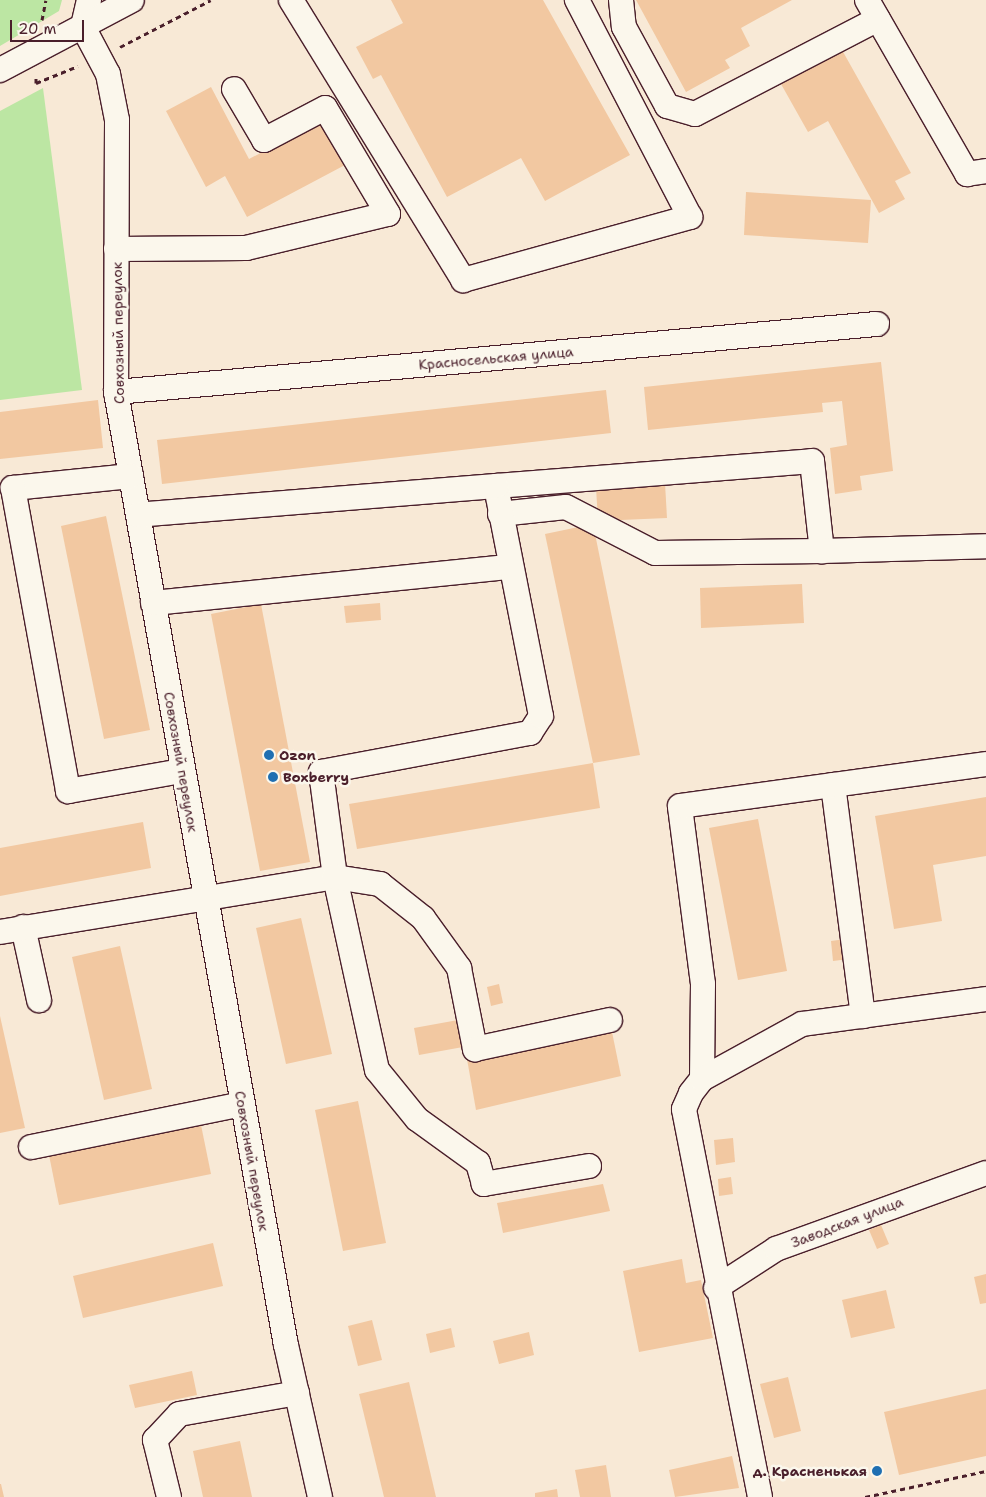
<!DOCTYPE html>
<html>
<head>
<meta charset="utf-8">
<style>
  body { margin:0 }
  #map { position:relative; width:986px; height:1497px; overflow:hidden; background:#f8e9d6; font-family:"Shantell Sans",sans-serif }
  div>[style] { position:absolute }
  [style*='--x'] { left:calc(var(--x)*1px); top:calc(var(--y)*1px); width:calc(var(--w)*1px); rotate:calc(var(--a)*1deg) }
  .green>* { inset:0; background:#bce6a3 }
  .building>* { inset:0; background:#f2c8a1 }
  .path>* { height:3px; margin-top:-1.5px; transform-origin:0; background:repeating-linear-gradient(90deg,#4a1f2b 0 5px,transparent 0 9px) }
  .roads { filter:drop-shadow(1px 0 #4a1f2b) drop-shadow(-1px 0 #4a1f2b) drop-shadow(0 1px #4a1f2b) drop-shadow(0 -1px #4a1f2b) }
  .minor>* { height:24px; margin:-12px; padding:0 12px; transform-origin:12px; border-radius:12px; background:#fbf7ec }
  .dots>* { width:14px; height:14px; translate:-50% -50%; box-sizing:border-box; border:2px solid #fbf7ec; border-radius:50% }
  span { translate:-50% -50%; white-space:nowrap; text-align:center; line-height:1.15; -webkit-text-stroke:5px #fbf7ec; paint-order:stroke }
  .street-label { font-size:14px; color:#4a1f2b }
  .poi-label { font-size:14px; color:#4a1f2b; font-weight:700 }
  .left { translate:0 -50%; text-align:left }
  .right { translate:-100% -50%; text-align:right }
  .scale { position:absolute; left:10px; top:20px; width:74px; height:22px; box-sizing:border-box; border:2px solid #4a1f2b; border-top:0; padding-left:6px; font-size:15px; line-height:18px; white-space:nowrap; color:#4a1f2b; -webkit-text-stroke:4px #fbf7ec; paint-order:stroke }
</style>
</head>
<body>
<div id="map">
  <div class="green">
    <i style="clip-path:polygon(0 0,62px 0,59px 11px,0 46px)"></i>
    <i style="clip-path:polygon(43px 88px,82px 390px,0 400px,0 111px)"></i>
  </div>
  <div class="building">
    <i style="clip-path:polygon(391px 0,543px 0,630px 155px,545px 201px,521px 158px,447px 197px,381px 75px,373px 79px,356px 47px,403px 23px)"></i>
    <i style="clip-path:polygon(636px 0,792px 0,741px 28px,750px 46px,725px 60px,730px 68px,686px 92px)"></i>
    <i style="clip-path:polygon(842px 50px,911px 173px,895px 181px,905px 199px,879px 213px,828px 121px,808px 132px,781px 84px)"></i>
    <i style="clip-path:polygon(211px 87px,249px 159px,322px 121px,345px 165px,247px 217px,225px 176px,206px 187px,166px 111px)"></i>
    <i style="clip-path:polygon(746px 192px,871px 200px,868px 243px,744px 235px)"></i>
    <i style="clip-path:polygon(881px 362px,893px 471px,860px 476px,862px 490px,835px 494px,830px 448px,847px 445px,842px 401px,822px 403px,823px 412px,648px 430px,644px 387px)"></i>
    <i style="clip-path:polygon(606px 390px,611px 433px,162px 484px,157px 440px)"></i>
    <i style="clip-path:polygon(98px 400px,103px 448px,0 459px,0 412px)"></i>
    <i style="clip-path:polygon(665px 483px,667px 518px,598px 521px,596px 487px)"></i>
    <i style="clip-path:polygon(106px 516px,150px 730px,104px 739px,61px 526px)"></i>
    <i style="clip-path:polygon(593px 524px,640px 755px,593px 763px,545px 534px)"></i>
    <i style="clip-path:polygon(802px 584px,804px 623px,701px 628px,700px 588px)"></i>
    <i style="clip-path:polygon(380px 603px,381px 620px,346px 623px,344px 606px)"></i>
    <i style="clip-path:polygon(261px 604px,310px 862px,260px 871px,211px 614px)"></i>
    <i style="clip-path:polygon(593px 763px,600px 808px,357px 849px,349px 804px)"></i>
    <i style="clip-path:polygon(986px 797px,986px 856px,933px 865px,942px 921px,894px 929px,875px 816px)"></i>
    <i style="clip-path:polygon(758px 819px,787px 971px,738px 980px,709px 828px)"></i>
    <i style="clip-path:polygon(143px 822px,151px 868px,0 896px,0 848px)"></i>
    <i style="clip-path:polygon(301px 918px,332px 1054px,286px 1064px,256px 928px)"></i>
    <i style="clip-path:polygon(846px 939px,849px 959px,833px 961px,831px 941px)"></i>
    <i style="clip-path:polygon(120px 946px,152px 1089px,104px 1100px,72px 957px)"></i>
    <i style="clip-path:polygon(499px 984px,503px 1003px,491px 1006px,487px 987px)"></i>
    <i style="clip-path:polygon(0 1016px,25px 1128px,0 1133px)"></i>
    <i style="clip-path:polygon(458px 1020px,463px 1047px,419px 1055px,414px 1028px)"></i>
    <i style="clip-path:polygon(612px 1032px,621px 1076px,476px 1110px,467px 1059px)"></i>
    <i style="clip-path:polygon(358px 1101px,386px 1243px,343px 1251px,315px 1110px)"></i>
    <i style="clip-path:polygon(201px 1125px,211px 1174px,59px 1205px,49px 1155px)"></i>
    <i style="clip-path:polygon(733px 1138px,735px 1162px,716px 1165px,714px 1140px)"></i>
    <i style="clip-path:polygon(731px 1177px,733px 1194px,719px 1196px,718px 1179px)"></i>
    <i style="clip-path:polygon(603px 1184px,610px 1211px,503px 1233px,497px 1203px)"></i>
    <i style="clip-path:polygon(881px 1225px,889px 1244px,877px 1249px,869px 1230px)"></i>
    <i style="clip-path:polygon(213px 1243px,223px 1286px,83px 1318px,73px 1276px)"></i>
    <i style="clip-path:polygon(682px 1259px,686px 1283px,701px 1280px,713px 1338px,639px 1352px,623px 1271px)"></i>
    <i style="clip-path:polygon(986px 1274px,986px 1303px,980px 1304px,974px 1277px)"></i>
    <i style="clip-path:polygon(886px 1290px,895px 1328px,851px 1338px,842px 1300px)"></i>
    <i style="clip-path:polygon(372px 1320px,382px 1360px,358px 1366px,348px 1326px)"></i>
    <i style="clip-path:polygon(451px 1328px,455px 1347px,430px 1353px,426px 1334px)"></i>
    <i style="clip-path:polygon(529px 1332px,534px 1355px,499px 1364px,493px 1341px)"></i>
    <i style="clip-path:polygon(192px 1371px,197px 1395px,135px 1408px,129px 1385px)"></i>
    <i style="clip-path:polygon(788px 1377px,801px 1431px,774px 1438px,760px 1384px)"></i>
    <i style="clip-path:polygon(409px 1382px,436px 1497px,384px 1497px,359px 1394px)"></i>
    <i style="clip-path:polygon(986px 1389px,986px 1456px,899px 1475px,884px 1412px)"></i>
    <i style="clip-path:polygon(240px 1441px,252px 1497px,203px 1497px,193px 1451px)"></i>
    <i style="clip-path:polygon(732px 1456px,739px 1488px,675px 1497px,669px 1470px)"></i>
    <i style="clip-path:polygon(606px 1465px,611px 1497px,580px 1497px,575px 1470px)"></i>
    <i style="clip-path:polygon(0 1484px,1px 1484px,4px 1497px,0 1497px)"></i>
    <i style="clip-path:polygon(557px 1489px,558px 1497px,535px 1497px,535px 1493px)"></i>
  </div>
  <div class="path">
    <i style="--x:42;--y:20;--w:20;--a:-79"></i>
    <i style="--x:120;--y:47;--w:102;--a:-27.3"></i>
    <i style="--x:36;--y:78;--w:5;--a:90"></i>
    <i style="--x:36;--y:83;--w:45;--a:-22"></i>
    <i style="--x:865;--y:1497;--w:124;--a:-12.1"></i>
  </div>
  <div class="roads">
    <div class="minor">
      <i style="--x:89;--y:0;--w:28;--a:103"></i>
      <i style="--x:83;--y:27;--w:53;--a:62"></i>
      <i style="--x:108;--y:74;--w:47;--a:78.9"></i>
      <i style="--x:117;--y:120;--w:272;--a:90.2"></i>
      <i style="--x:116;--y:392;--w:968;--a:79.89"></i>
      <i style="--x:286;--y:1345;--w:156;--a:77.4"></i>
      <i style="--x:291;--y:0;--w:329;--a:58.4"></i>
      <i style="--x:463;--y:280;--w:236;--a:-15.5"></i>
      <i style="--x:690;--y:217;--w:245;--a:-117.5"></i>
      <i style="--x:621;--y:0;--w:27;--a:84"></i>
      <i style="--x:624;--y:27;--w:90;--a:61.4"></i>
      <i style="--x:667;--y:106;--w:29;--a:16"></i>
      <i style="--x:695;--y:114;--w:206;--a:-27.4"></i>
      <i style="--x:867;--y:0;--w:201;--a:60.1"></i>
      <i style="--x:967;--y:174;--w:19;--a:-9"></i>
      <i style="--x:0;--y:70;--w:149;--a:-27.9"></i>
      <i style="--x:116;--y:249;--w:130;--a:-0.4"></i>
      <i style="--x:246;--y:248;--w:146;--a:-13.5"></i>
      <i style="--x:388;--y:214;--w:123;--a:-120.7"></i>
      <i style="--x:325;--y:108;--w:69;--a:152.3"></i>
      <i style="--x:264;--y:140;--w:59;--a:-120.5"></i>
      <i style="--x:116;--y:392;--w:764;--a:-5.11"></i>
      <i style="--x:131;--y:476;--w:119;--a:174.2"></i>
      <i style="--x:13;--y:488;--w:308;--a:79.7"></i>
      <i style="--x:68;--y:791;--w:116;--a:-10"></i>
      <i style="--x:496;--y:486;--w:317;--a:-4.5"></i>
      <i style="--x:812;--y:461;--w:91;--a:83.7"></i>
      <i style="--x:822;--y:551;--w:164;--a:-1.7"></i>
      <i style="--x:500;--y:514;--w:66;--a:-6.1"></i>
      <i style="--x:566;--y:507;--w:100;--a:27.3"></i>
      <i style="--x:655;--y:553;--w:167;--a:-0.7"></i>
      <i style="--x:153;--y:603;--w:359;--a:-5.8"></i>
      <i style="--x:833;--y:785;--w:233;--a:82.6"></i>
      <i style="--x:23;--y:927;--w:75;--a:77.6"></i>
      <i style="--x:0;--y:932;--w:339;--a:-9.3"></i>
      <i style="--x:335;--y:877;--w:106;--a:-97.6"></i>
      <i style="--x:321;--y:772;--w:213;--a:-10.6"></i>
      <i style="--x:530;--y:733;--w:20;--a:-57"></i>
      <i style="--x:541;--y:716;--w:234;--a:-101.1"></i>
      <i style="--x:496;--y:486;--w:359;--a:175.4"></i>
      <i style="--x:702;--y:1079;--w:95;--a:-89.4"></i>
      <i style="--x:703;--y:984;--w:179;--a:-97.4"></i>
      <i style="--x:680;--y:806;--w:309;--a:-7.8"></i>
      <i style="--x:31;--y:1147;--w:215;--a:-11.5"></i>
      <i style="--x:589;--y:1166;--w:107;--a:170.3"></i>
      <i style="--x:484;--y:1184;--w:22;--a:-106"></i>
      <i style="--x:478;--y:1163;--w:75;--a:-144.2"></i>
      <i style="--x:417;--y:1119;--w:63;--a:-129.2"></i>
      <i style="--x:377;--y:1070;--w:198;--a:-102.3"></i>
      <i style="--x:335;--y:877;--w:46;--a:8.8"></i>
      <i style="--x:380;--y:884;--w:55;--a:38.3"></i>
      <i style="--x:423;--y:918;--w:62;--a:54.2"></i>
      <i style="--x:459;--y:968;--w:83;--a:78.8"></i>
      <i style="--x:475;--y:1049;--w:138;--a:-12.1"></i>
      <i style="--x:716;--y:1288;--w:72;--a:-33"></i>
      <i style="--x:776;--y:1249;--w:223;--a:-19.9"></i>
      <i style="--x:169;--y:1497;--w:59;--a:-103.8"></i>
      <i style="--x:155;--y:1440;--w:35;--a:-47"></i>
      <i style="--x:179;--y:1414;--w:120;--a:-10.1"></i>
      <i style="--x:760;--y:1497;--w:395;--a:-101.1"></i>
      <i style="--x:684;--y:1109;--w:17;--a:-66"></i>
      <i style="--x:691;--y:1093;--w:18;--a:-52"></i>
      <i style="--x:702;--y:1079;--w:114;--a:-28.8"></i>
      <i style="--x:802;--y:1024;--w:186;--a:-7.7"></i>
    </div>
  </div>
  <div class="dots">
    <i style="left:269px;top:755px;background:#1f6fb2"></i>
    <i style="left:273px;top:777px;background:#1f6fb2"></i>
    <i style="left:877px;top:1471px;background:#1f6fb2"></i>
  </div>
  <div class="street-label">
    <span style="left:118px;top:333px;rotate:-91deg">Совхозный переулок</span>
    <span style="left:496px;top:358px;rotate:-5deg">Красносельская улица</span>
    <span style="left:181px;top:762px;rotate:80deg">Совхозный переулок</span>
    <span style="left:252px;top:1161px;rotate:80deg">Совхозный переулок</span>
    <span style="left:847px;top:1222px;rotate:-21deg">Заводская улица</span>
  </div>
  <div class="poi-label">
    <span class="left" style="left:279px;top:755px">Ozon</span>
    <span class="left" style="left:283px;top:777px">Boxberry</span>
    <span class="right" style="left:867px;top:1471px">д. Красненькая</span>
  </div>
  <div class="scale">20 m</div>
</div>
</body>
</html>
